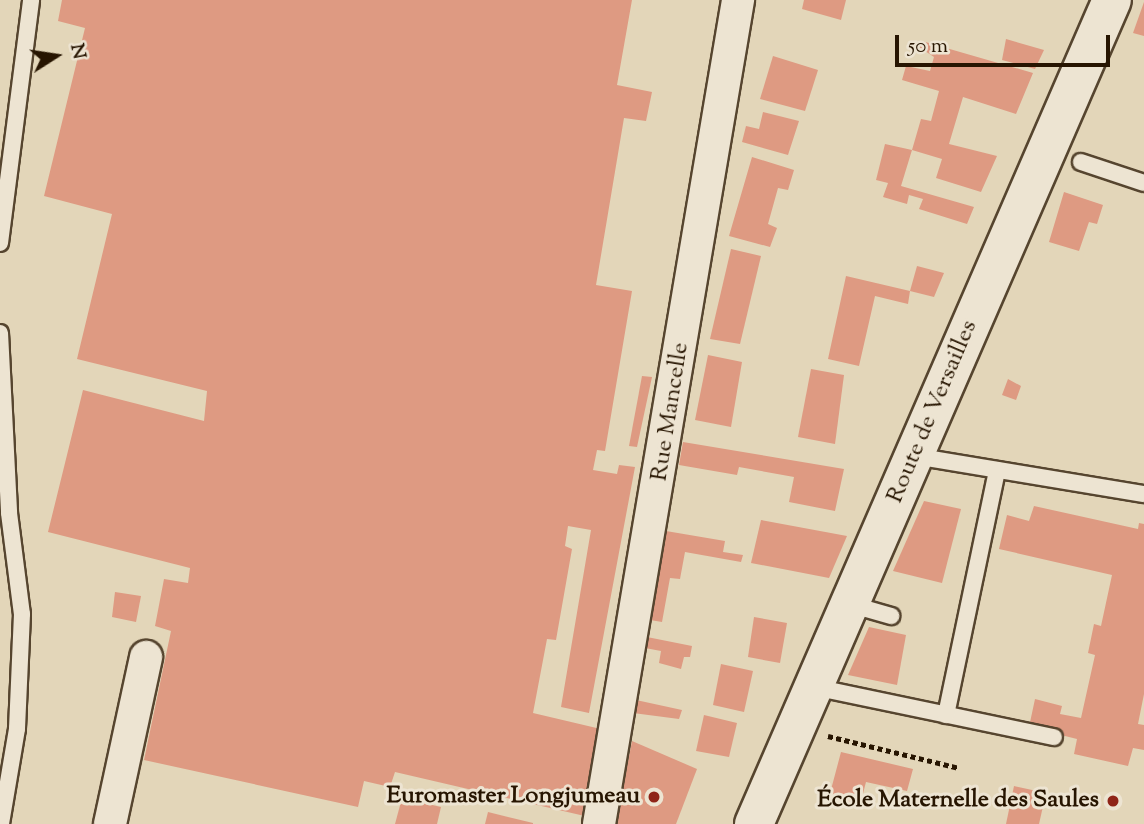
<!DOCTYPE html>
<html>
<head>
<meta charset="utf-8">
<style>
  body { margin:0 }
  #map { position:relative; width:1144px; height:824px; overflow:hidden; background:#e3d6b9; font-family:"Sorts Mill Goudy",serif }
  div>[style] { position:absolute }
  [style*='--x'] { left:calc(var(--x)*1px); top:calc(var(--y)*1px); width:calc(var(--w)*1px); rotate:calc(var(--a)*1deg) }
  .building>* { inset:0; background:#de9a82 }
  .path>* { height:4.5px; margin-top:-2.25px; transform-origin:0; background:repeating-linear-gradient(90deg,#271501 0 5px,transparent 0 8.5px) }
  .roads { filter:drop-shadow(2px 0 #56452f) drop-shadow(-2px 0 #56452f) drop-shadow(0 2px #56452f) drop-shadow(0 -2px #56452f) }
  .service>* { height:16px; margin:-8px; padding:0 8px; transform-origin:8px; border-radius:8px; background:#ede4d2 }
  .minor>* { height:32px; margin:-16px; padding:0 16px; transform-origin:16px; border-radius:16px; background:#ede4d2 }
  .secondary>* { height:38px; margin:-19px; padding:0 19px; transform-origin:19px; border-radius:19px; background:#ede4d2 }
  .dots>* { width:19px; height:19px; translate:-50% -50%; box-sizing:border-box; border:4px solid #ede4d2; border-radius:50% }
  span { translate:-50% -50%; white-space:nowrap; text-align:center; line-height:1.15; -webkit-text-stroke:6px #ede4d2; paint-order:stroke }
  .street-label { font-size:24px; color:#271501 }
  .poi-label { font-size:24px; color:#271501; font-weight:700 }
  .right { translate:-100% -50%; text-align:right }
  .north { position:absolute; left:21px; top:21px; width:70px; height:70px; -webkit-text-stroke:5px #ede4d2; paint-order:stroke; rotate:78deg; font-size:19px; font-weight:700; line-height:28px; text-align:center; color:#271501 }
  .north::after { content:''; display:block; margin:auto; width:24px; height:32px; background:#271501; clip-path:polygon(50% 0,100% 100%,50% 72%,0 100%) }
  .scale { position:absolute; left:895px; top:35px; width:215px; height:32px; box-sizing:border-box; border:4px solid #271501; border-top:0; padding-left:9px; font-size:21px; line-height:24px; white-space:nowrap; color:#271501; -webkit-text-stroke:5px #ede4d2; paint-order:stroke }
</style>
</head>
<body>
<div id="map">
  <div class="building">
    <i style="clip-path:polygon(62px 0,632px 0,617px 85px,652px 92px,646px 121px,624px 118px,596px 285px,632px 291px,605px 451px,597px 450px,593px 470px,617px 474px,619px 465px,635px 467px,589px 713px,561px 707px,591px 530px,568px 526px,565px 546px,572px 549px,556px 640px,547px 639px,533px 713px,605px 730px,589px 817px,395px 772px,390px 787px,364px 781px,358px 807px,144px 760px,171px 631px,155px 626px,164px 579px,188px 583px,190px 568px,48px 532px,83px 390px,204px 421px,207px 391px,77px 359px,112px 214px,44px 196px,85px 28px,58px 21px)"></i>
    <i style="clip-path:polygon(804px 0,846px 0,841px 20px,802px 9px)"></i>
    <i style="clip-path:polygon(1144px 2px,1144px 36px,1133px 33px)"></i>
    <i style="clip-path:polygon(1006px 39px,1044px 50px,1035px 69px,1002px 60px)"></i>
    <i style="clip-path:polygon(922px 41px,1033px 73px,1016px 114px,963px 97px,949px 144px,997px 156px,981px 192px,936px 178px,942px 159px,912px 150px,921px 119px,931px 121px,939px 91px,902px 80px,906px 66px,930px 71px,934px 57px,919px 47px)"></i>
    <i style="clip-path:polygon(773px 56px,818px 70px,805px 111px,760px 99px)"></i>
    <i style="clip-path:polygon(763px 112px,799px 121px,788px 155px,742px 142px,746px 126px,759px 129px)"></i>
    <i style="clip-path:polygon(885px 144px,912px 150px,901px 186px,974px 207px,967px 224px,919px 209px,923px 199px,909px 195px,907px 204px,883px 197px,888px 183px,876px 180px)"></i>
    <i style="clip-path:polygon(752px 157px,794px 170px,788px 190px,778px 188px,768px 224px,777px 228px,770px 247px,729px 236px)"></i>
    <i style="clip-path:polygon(1064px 192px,1103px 205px,1097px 224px,1089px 222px,1079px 251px,1049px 242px)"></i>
    <i style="clip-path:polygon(731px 249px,761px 256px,740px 344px,710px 339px)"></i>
    <i style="clip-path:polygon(917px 266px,944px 273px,934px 297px,910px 291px)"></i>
    <i style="clip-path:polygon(846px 276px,910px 291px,908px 304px,875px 296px,859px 366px,828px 359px)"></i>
    <i style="clip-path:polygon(708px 355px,742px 362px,731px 427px,695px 420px)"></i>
    <i style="clip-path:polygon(811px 369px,844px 375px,835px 444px,798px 437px)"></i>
    <i style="clip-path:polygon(642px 376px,652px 377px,637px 447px,629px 446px)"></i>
    <i style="clip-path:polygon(1008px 379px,1021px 386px,1016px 400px,1002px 395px)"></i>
    <i style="clip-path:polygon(683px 442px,844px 469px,835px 511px,789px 502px,794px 477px,739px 467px,737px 475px,679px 465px)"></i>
    <i style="clip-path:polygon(924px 501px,961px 509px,942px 583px,893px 571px)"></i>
    <i style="clip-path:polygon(1034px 506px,1138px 529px,1139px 523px,1144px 524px,1144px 694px,1138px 724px,1144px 725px,1144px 750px,1133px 748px,1128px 766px,1074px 754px,1077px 739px,1029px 727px,1035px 699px,1062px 706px,1060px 714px,1081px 718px,1095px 655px,1088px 653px,1094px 624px,1101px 626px,1112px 575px,999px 549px,1007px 515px,1029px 521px)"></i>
    <i style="clip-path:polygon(761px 520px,847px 536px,829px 578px,751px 563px)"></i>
    <i style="clip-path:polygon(666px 531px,725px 541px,723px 552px,743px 555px,741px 562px,685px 552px,680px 579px,670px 578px,662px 622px,650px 620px)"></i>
    <i style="clip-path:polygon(115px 592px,141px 596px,136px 622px,112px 617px)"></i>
    <i style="clip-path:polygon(754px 617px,787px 623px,780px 663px,748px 657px)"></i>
    <i style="clip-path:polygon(869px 627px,906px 635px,897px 685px,848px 675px)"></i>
    <i style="clip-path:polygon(647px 637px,692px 646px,690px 657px,684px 657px,681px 669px,659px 663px,661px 651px,645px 648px)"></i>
    <i style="clip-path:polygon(721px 664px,753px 671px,744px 712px,713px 705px)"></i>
    <i style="clip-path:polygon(636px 700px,682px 710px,679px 719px,633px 713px)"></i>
    <i style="clip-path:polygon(704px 715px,737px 723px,729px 757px,696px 751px)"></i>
    <i style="clip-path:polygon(632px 741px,697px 769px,676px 824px,616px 824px)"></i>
    <i style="clip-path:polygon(841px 752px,913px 769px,907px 791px,866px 782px,859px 809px,828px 801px)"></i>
    <i style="clip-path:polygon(1014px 786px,1046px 793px,1039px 824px,1006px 824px)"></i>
    <i style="clip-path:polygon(402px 798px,441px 807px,437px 824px,395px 824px)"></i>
    <i style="clip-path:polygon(488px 812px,533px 823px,533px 824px,485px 824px)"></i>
  </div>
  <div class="path">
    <i style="--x:828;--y:736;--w:135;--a:13.7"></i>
  </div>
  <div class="roads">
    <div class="service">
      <i style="--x:1081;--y:162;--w:66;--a:18.4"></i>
      <i style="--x:0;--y:243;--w:245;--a:-82.7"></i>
      <i style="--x:0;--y:333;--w:180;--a:87.1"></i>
      <i style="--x:9;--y:513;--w:102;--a:82.7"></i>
      <i style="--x:22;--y:614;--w:115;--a:92.5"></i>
      <i style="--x:17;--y:729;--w:96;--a:99.6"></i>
      <i style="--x:914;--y:456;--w:233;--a:9.4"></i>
      <i style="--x:849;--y:604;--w:44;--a:15.9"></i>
      <i style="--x:814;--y:687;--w:245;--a:11.8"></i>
      <i style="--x:946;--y:715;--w:250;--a:-78.2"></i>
    </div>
    <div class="minor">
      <i style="--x:110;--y:824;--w:171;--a:-77.8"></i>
      <i style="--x:599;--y:824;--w:836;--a:-80.42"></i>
    </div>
    <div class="secondary">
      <i style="--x:754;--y:824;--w:898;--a:-66.52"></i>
    </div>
  </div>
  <div class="dots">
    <i style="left:654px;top:797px;background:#8f2418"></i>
    <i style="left:1113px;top:801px;background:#8f2418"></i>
  </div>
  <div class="street-label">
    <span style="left:671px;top:412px;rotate:-81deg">Rue Mancelle</span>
    <span style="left:933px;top:412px;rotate:-67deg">Route de Versailles</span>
  </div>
  <div class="poi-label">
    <span class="right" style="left:640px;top:797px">Euromaster Longjumeau</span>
    <span class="right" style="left:1099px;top:801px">École Maternelle des Saules</span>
  </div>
  <div class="north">N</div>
  <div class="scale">50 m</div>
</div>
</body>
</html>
